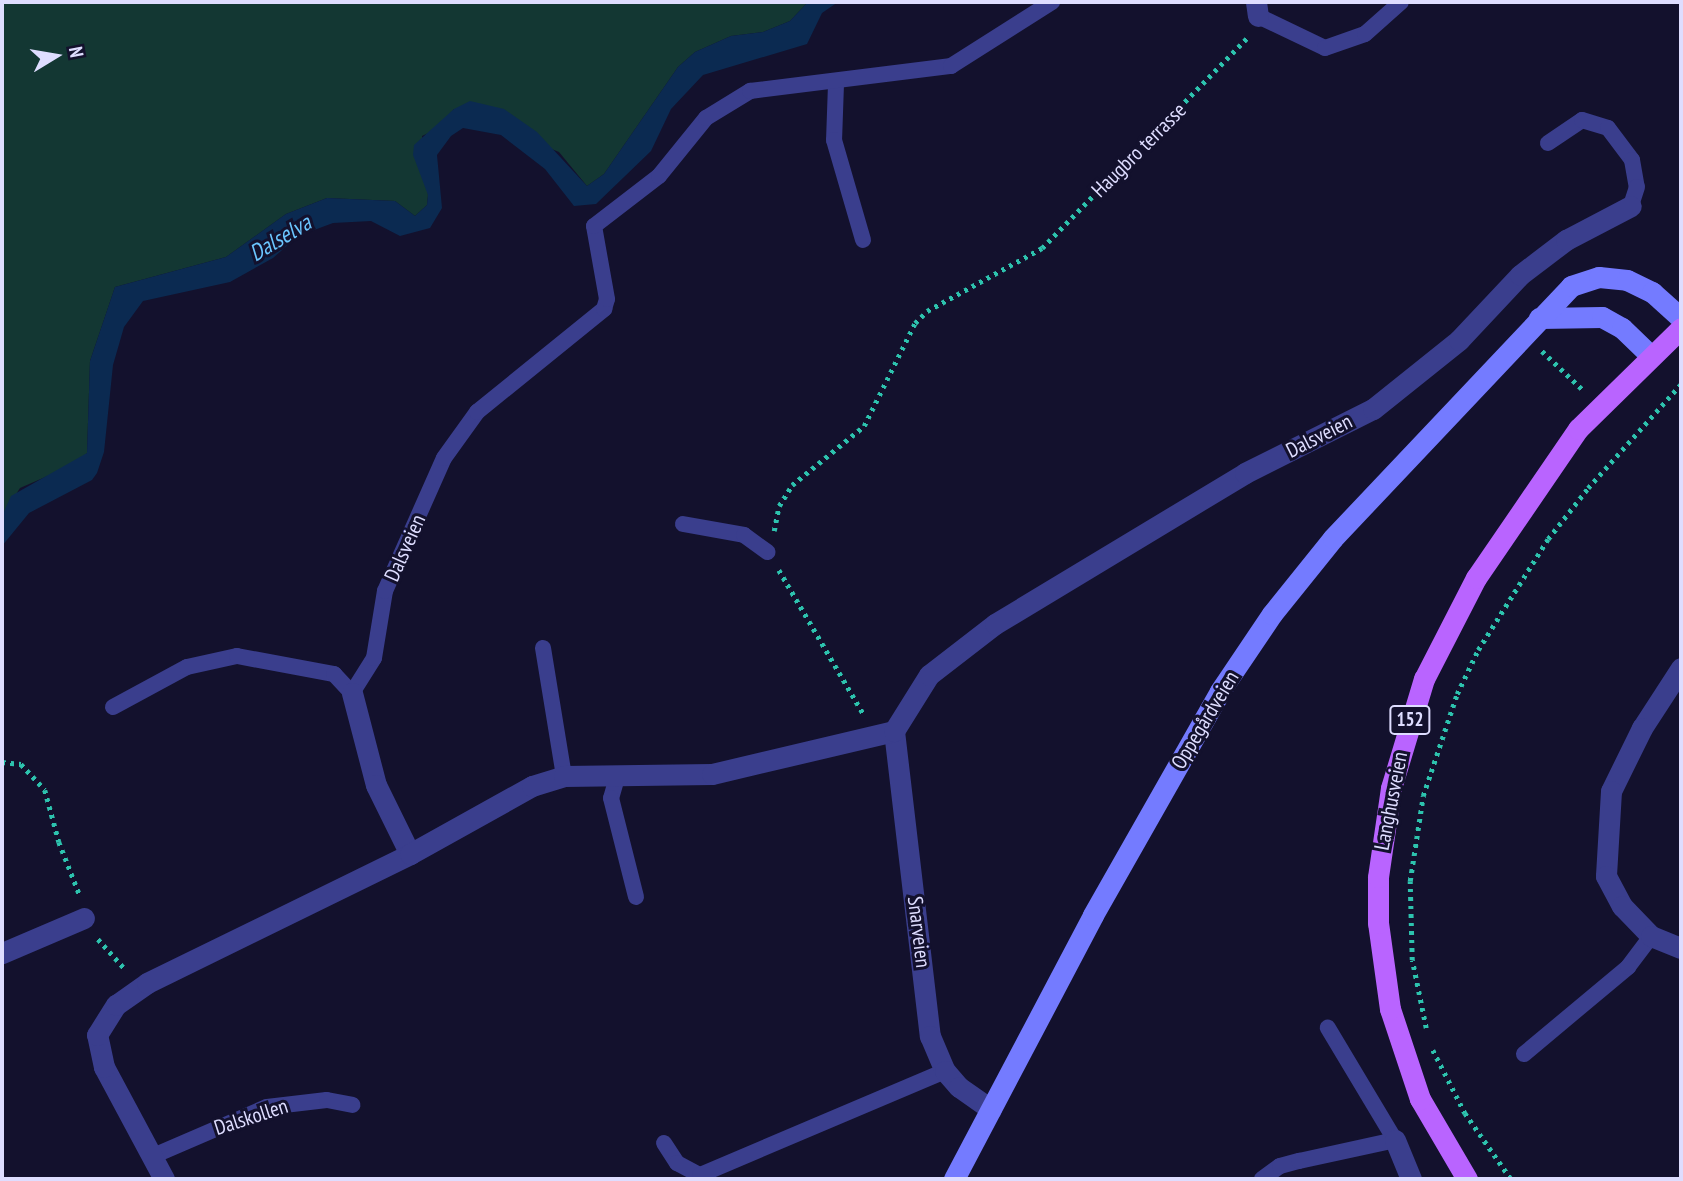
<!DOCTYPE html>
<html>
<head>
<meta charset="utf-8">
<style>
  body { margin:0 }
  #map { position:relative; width:1683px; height:1181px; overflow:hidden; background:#13112d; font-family:"PT Sans Narrow",sans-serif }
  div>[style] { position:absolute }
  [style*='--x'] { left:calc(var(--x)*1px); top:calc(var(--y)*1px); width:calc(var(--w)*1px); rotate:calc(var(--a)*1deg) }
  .green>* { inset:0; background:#133733 }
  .water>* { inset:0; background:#0b2a51 }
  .path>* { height:4.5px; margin-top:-2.25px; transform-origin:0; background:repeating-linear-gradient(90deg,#2dc3ae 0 3.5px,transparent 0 8.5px) }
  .lane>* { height:16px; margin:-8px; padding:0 8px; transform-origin:8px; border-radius:8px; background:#3a3e8d }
  .street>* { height:21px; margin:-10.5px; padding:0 10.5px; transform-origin:10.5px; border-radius:10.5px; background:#3a3e8d }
  .secondary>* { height:21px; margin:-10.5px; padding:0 10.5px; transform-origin:10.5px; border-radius:10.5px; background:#747bff }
  .primary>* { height:21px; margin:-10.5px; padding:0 10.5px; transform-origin:10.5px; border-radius:10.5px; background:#b964ff }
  span { translate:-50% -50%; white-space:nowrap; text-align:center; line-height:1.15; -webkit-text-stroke:6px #13112d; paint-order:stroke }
  .shield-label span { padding:2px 5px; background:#13112d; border:2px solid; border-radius:5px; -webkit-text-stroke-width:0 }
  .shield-label { font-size:19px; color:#deddff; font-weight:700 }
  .street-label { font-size:21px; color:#deddff }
  .water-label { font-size:23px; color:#6bc6ff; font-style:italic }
  .frame { position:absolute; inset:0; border:4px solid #deddff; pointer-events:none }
  .north { position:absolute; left:21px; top:21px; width:70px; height:70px; -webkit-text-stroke:5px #13112d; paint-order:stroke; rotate:79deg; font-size:19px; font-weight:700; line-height:28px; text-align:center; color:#deddff }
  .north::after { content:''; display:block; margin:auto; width:24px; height:32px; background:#deddff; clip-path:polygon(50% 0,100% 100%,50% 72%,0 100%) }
</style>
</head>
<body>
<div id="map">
  <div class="green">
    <i style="clip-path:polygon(2px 2px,808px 2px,790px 21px,763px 32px,731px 36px,695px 52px,678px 67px,604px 174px,587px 186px,559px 152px,454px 109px,437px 129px,422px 136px,428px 195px,427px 205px,415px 216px,395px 201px,327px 198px,286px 214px,226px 257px,115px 287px,90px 361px,87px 453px,75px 464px,20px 488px,2px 516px)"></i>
  </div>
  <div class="water">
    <i style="clip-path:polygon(808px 2px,838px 2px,822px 13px,807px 44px,703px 75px,671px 109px,651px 151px,596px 204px,574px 206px,545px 169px,501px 135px,463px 128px,451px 136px,437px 155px,442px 208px,430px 228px,400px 236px,371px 221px,333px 223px,298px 236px,273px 258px,230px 282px,143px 301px,124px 327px,113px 365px,104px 452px,97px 473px,92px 480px,29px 513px,2px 546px,2px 516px,11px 496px,87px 453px,90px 361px,115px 287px,226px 257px,286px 214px,327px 198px,395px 201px,415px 216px,427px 205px,428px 195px,413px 155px,414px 145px,454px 109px,470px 101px,504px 109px,537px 132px,587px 186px,604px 174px,678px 67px,695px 52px,731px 36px,763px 32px,790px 21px)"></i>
  </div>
  <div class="path">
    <i style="--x:1542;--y:351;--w:55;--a:43.5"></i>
    <i style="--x:774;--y:531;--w:25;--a:-79"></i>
    <i style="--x:779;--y:506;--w:25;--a:-58"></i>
    <i style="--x:792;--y:485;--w:93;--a:-39.3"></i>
    <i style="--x:864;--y:426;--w:115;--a:-63.7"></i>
    <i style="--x:915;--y:323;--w:17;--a:-45"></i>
    <i style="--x:927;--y:311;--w:131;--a:-28.7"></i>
    <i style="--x:1042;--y:248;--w:293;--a:-45.7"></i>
    <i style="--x:779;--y:570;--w:166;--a:59.6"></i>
    <i style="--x:2;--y:762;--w:19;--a:6"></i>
    <i style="--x:21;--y:764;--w:35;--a:47"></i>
    <i style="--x:45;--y:790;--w:54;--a:74.9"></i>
    <i style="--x:59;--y:842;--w:55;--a:68.6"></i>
    <i style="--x:98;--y:939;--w:40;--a:48"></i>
    <i style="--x:1426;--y:1028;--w:69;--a:-101.6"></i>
    <i style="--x:1412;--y:960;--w:79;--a:-91.5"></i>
    <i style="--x:1410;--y:881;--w:86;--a:-81.3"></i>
    <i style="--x:1423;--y:796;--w:108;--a:-71.6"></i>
    <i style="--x:1457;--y:694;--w:49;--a:-64.5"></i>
    <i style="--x:1478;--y:650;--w:131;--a:-57.8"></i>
    <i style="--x:1548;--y:539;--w:65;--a:-51.9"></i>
    <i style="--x:1588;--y:488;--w:140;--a:-48.2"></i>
    <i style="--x:1433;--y:1050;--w:71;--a:63.1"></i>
    <i style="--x:1465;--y:1113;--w:80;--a:55.1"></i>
  </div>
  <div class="lane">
    <i style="--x:1258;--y:16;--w:74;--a:25.5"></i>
    <i style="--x:1325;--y:48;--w:42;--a:-19.3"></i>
    <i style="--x:1365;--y:34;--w:48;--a:-41.6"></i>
    <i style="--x:836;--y:84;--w:56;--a:92"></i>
    <i style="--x:834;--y:140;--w:104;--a:73.8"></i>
    <i style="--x:1548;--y:143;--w:41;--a:-34.1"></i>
    <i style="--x:1582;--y:120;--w:27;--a:17"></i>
    <i style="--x:1608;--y:128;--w:40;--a:53"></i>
    <i style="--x:1632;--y:160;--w:27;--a:80"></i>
    <i style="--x:1637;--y:187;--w:20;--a:108"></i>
    <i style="--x:683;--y:524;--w:62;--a:10.2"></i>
    <i style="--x:744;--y:535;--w:29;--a:36"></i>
    <i style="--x:543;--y:648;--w:130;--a:80.7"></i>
    <i style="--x:113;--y:707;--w:84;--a:-28.4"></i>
    <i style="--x:187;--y:667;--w:51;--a:-12.4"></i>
    <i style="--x:237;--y:656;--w:99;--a:10.5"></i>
    <i style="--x:334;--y:674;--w:26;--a:47"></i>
    <i style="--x:352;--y:693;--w:41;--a:-57.8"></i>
    <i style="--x:374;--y:658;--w:68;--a:-80.7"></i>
    <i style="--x:385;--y:591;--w:145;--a:-66.1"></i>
    <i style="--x:444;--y:458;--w:57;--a:-54.3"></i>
    <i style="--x:477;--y:412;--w:164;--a:-39"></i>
    <i style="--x:604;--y:309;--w:10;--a:-73"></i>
    <i style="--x:607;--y:299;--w:74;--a:-100.1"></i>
    <i style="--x:594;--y:226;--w:82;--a:-37.6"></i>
    <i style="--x:659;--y:176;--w:75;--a:-51"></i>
    <i style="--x:706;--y:118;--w:52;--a:-31.5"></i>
    <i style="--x:750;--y:91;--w:203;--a:-7.1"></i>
    <i style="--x:951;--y:66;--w:120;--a:-32.4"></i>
    <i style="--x:618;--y:774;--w:25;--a:106"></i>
    <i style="--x:611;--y:798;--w:102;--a:75.8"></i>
    <i style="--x:1524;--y:1054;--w:136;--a:-39.9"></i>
    <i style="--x:1628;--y:967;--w:39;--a:-53"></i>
    <i style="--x:664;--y:1143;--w:24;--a:57"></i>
    <i style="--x:677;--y:1163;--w:26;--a:28"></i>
    <i style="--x:700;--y:1175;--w:266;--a:-23"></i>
    <i style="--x:153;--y:1156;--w:124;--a:-23.3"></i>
    <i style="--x:267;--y:1107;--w:60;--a:-6.7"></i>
    <i style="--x:327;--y:1100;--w:26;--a:11"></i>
    <i style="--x:1262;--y:1179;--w:22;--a:-36"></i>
    <i style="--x:1280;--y:1166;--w:20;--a:-15"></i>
    <i style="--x:1299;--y:1161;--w:98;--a:-12.3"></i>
    <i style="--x:1395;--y:1140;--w:131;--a:-120.9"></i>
  </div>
  <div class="street">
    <i style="--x:1256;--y:2;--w:14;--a:82"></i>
    <i style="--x:1681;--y:668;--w:72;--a:123"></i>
    <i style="--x:1642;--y:728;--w:70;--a:116.2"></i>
    <i style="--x:1611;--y:791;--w:85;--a:93.4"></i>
    <i style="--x:1606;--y:876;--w:34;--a:62"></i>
    <i style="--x:1622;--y:906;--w:42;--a:46"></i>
    <i style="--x:1651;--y:936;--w:32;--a:22"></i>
    <i style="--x:352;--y:693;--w:95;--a:75.4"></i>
    <i style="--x:376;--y:785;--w:77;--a:63.8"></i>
    <i style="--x:894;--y:731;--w:307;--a:83.3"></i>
    <i style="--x:930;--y:1036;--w:38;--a:67"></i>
    <i style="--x:945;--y:1071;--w:21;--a:49"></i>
    <i style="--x:959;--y:1087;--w:39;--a:35"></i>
    <i style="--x:2;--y:953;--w:89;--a:-23.1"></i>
    <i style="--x:1395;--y:1140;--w:42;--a:67.7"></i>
    <i style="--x:164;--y:1179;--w:127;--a:-118.2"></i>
    <i style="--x:104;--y:1067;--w:33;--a:-102"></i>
    <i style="--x:97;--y:1035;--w:36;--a:-58"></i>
    <i style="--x:116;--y:1005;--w:38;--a:-35"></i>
    <i style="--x:147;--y:983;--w:293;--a:-26.1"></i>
    <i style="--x:410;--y:854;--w:140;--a:-29.1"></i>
    <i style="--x:532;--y:786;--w:34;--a:-17"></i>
    <i style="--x:564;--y:776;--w:148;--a:-0.8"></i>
    <i style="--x:712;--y:774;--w:187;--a:-13.3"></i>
    <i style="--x:894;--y:731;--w:66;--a:-58"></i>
    <i style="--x:929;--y:675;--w:83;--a:-37.7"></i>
    <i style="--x:995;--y:624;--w:292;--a:-31.1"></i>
    <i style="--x:1245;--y:473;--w:143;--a:-26.6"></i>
    <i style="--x:1373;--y:409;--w:110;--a:-38.7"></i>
    <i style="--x:1459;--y:340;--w:89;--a:-46.8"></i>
    <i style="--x:1520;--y:275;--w:58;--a:-37.3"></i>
    <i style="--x:1566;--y:240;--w:73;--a:-27.6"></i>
  </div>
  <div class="secondary">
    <i style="--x:1539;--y:318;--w:63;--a:-0.9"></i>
    <i style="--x:1602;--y:317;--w:23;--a:29"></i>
    <i style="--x:1622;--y:328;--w:40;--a:44"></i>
    <i style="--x:954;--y:1179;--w:298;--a:-62.2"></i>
    <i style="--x:1093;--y:915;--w:257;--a:-60.4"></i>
    <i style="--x:1220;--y:691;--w:93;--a:-56"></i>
    <i style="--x:1272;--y:614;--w:97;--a:-51.2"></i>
    <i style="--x:1333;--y:538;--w:347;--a:-46.6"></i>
    <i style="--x:1571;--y:286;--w:29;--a:-18"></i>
    <i style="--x:1599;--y:277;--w:28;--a:6"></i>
    <i style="--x:1627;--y:280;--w:28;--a:26"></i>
    <i style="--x:1652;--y:292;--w:39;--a:42"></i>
  </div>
  <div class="primary">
    <i style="--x:1467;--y:1179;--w:93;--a:-120.4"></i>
    <i style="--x:1420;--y:1099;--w:95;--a:-108.4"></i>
    <i style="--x:1390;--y:1009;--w:87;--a:-97.9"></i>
    <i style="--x:1378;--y:923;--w:46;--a:-90"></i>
    <i style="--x:1378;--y:877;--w:90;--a:-81.7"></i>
    <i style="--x:1391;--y:788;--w:114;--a:-73.2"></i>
    <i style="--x:1424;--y:679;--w:114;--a:-62.8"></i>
    <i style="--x:1476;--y:578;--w:181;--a:-55.6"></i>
    <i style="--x:1578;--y:429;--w:144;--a:-44.4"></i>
  </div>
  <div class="shield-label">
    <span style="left:1410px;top:720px">152</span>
  </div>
  <div class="street-label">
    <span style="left:1139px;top:150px;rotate:-45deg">Haugbro terrasse</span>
    <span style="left:1319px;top:436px;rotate:-27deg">Dalsveien</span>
    <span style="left:405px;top:548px;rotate:-66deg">Dalsveien</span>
    <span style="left:1205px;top:720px;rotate:-59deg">Oppegårdveien</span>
    <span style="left:1391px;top:801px;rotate:-79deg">Langhusveien</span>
    <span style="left:919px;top:932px;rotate:83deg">Snarveien</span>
    <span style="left:251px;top:1117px;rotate:-18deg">Dalskollen</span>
  </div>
  <div class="water-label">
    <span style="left:280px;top:238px;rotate:-31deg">Dalselva</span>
  </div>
  <div class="frame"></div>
  <div class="north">N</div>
</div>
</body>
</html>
